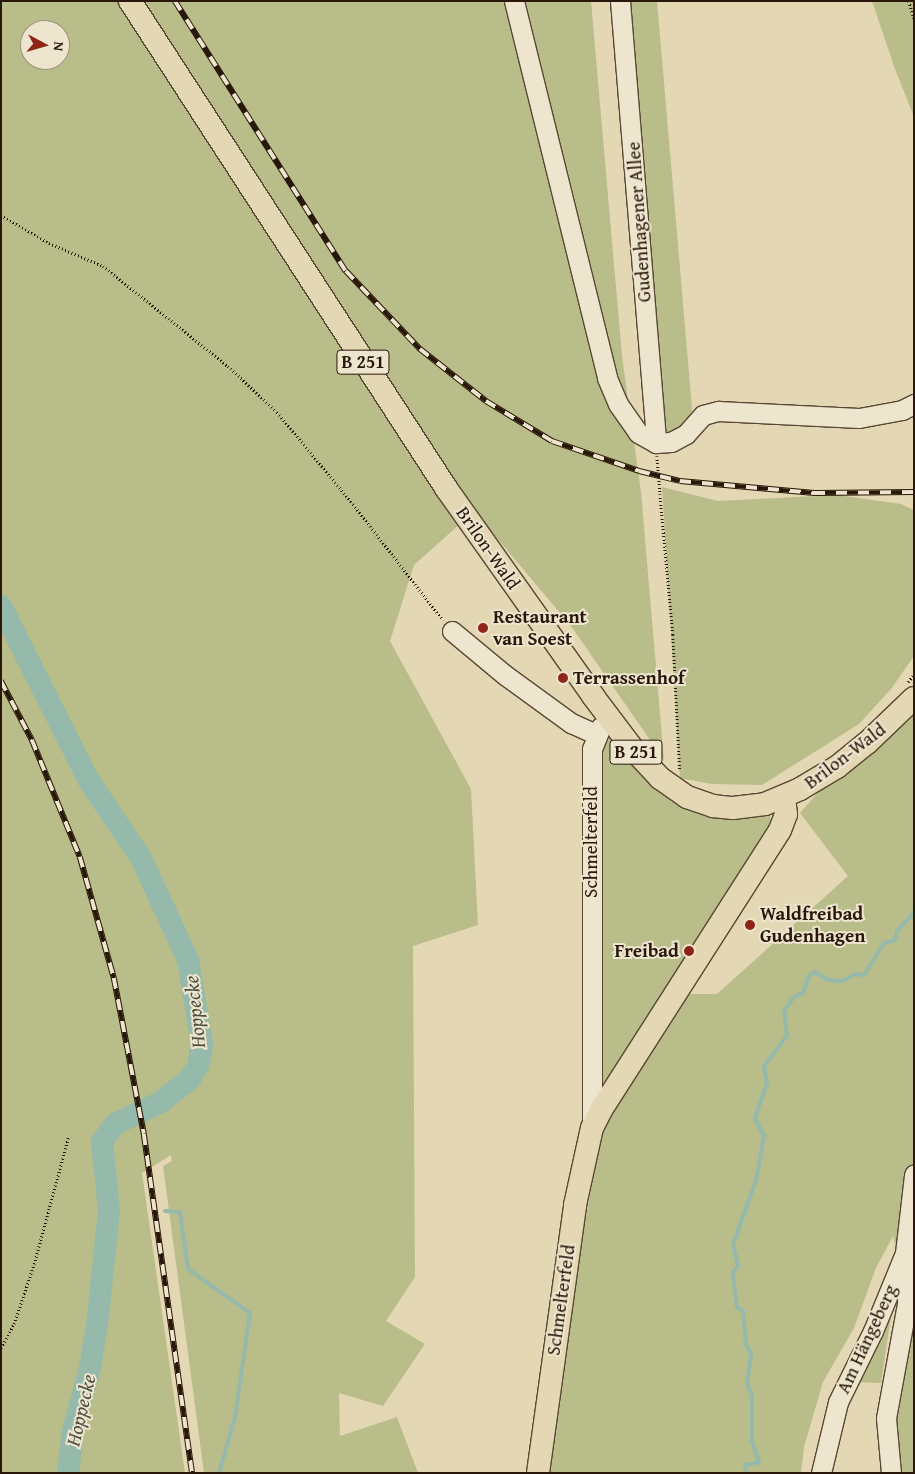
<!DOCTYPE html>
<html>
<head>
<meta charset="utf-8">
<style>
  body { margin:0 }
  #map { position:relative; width:915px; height:1474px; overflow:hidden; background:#e4d7b3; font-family:"Gentium Book Plus",serif }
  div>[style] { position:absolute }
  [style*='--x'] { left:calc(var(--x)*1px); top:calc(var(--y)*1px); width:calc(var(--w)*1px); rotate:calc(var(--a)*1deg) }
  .green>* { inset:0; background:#b9bd89 }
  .stream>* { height:4px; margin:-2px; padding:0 2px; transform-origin:2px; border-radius:2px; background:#95baab }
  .river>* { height:22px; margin:-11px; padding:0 11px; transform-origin:11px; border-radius:11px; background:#95baab }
  .path>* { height:2.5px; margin-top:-1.25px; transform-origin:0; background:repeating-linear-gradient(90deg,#291709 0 1px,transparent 0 3.5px) }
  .roads { filter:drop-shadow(1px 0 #584734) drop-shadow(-1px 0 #584734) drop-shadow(0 1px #584734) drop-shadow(0 -1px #584734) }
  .minor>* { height:19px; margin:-9.5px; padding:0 9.5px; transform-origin:9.5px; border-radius:9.5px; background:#ede5ce }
  .major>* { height:22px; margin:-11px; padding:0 11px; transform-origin:11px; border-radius:11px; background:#e4d7b3 }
  .rail>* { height:5.5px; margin-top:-2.75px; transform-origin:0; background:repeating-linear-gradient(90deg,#ede5ce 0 11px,#291709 0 22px); box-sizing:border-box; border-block:1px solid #291709 }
  .path-bridge>* { height:2.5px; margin-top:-1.25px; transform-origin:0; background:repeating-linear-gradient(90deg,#291709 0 1px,transparent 0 3.5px) }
  .dots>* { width:14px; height:14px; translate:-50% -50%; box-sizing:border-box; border:2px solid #ede5ce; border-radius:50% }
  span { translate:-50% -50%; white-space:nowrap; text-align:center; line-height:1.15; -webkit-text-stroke:4px #ede5ce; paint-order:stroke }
  .shield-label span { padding:1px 4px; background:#ede5ce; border:1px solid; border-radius:4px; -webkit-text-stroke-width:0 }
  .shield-label { font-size:18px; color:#291709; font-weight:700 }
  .street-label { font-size:19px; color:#291709 }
  .poi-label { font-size:19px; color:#291709; font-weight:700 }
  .left { translate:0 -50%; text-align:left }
  .right { translate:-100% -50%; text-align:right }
  .water-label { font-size:20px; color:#4f5042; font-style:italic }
  .frame { position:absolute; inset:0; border:2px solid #291709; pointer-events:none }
  .north { position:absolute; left:20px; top:20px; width:50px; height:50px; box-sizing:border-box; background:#ede5ce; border:1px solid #9f937f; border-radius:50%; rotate:96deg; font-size:14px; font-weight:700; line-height:20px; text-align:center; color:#291709 }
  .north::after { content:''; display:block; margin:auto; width:18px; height:22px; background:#8f2418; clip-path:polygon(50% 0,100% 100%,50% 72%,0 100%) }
</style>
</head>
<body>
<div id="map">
  <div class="green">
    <i style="clip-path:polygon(evenodd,1px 1px,120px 1px,461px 523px,414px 565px,390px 641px,471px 789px,478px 925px,413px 946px,415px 1277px,386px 1321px,425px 1344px,383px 1406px,339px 1393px,340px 1436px,397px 1417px,418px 1473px,204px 1473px,163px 1166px,172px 1161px,171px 1155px,142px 1173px,185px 1473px,1px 1473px,1px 1px,30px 30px,60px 30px,60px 60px,30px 60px,30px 30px)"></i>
    <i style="clip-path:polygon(144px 1px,591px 1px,622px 356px,641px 492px,664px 760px,571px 626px,475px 512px,256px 181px)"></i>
    <i style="clip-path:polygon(619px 1px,657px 1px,695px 443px,658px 438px)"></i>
    <i style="clip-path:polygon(872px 1px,914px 1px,914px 117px,895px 69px)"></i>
    <i style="clip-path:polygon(662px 487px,718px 501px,837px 495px,901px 504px,914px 510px,914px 656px,891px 689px,859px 724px,762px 785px,712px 784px,680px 778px)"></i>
    <i style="clip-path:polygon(914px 707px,914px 1473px,896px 1473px,893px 1420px,905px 1283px,893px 1236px,876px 1268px,854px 1328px,823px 1382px,804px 1447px,801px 1473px,545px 1473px,568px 1313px,604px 1120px,686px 994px,717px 994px,848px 876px,800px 813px,821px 789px,881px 746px)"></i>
    <i style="clip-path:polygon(610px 733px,641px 774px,672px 802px,724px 815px,765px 815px,770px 816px,772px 826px,599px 1095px,601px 741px)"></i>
    <i style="clip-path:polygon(891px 1316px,881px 1383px,853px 1382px,874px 1347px)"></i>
  </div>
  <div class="stream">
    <i style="--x:165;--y:1211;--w:15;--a:4"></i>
    <i style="--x:180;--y:1212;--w:58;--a:82"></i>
    <i style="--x:188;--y:1269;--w:76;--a:35.4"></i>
    <i style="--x:250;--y:1313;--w:105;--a:98.2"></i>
    <i style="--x:235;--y:1417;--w:58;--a:105.9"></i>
    <i style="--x:747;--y:1473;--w:8;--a:-104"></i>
    <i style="--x:745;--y:1465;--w:14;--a:-12"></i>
    <i style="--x:759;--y:1462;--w:21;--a:-109"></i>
    <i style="--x:752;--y:1442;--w:46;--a:-90"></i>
    <i style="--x:752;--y:1396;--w:14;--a:-111"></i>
    <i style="--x:747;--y:1383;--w:30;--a:-82"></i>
    <i style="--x:751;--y:1353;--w:9;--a:-122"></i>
    <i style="--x:746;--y:1345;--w:34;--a:-95"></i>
    <i style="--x:743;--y:1311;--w:7;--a:-146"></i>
    <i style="--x:737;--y:1307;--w:35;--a:-97"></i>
    <i style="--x:733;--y:1272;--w:8;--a:-50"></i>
    <i style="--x:738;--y:1266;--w:22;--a:-103"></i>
    <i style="--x:733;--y:1245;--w:69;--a:-70.5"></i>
    <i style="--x:756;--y:1180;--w:45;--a:-79.7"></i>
    <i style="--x:764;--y:1136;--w:20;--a:-117"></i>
    <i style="--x:755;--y:1118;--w:36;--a:-71"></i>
    <i style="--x:767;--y:1084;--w:18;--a:-99"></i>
    <i style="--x:764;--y:1066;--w:39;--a:-53"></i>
    <i style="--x:787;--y:1035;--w:24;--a:-97"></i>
    <i style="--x:784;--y:1011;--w:19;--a:-54"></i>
    <i style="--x:795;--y:996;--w:9;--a:-21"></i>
    <i style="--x:803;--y:993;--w:18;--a:-71"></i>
    <i style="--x:809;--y:976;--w:7;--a:-34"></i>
    <i style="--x:815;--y:972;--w:15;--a:32"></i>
    <i style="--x:828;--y:980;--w:14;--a:4"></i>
    <i style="--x:842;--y:981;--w:16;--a:-27"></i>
    <i style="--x:856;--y:974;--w:8;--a:7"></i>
    <i style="--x:864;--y:975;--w:38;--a:-58"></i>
    <i style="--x:884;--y:943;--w:11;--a:-15"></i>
    <i style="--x:895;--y:940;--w:9;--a:-77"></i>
    <i style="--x:897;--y:931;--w:25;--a:-47"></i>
  </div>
  <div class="river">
    <i style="--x:1;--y:606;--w:196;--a:63.3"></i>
    <i style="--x:89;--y:781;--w:93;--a:56"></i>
    <i style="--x:141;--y:858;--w:112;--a:65.3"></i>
    <i style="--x:188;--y:960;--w:86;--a:80.6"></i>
    <i style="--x:202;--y:1045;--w:21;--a:101"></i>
    <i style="--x:198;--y:1066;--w:15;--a:122"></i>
    <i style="--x:190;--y:1079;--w:37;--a:142"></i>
    <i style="--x:161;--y:1102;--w:51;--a:154.4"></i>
    <i style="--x:115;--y:1124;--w:22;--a:126"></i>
    <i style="--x:102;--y:1142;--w:69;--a:84.2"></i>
    <i style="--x:109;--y:1211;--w:115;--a:96"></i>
    <i style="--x:97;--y:1325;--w:44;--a:99.2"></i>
    <i style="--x:90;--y:1368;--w:65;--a:105.1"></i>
    <i style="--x:73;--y:1431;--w:42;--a:96.8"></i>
  </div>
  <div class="path">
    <i style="--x:909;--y:1;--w:19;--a:74"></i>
    <i style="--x:1;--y:215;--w:56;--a:30.3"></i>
    <i style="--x:49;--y:243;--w:59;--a:23.1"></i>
    <i style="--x:103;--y:266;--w:160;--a:38.7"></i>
    <i style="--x:228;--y:366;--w:67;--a:43.2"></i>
    <i style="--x:277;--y:412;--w:119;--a:50.4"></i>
    <i style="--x:353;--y:504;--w:147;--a:52.2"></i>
    <i style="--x:660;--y:494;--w:142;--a:84.7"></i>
    <i style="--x:673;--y:635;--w:136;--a:87.1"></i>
    <i style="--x:908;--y:682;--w:10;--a:-53"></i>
    <i style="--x:1;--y:1348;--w:27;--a:-62"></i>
    <i style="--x:14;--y:1324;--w:63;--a:-71.6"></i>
    <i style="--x:34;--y:1264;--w:131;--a:-74.9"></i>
  </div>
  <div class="roads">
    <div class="minor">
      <i style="--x:514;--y:1;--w:388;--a:76.1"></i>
      <i style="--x:607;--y:378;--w:28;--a:67"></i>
      <i style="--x:618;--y:404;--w:35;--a:55"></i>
      <i style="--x:638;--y:433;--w:21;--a:29"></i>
      <i style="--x:656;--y:443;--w:15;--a:-4"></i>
      <i style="--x:671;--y:442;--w:17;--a:-28"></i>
      <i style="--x:686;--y:434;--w:25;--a:-48"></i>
      <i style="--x:703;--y:415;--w:16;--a:-15"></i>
      <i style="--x:718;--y:411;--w:141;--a:2.8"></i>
      <i style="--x:859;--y:418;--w:44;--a:-10.5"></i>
      <i style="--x:902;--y:410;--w:13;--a:-27"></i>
      <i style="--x:620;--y:1;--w:443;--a:85.3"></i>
      <i style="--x:452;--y:631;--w:69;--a:39.7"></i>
      <i style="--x:505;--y:675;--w:82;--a:36"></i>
      <i style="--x:571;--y:723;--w:27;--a:24"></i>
      <i style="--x:592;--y:1128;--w:379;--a:-90"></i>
      <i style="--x:592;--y:749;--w:24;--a:-68"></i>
      <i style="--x:821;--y:1473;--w:73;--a:-76.5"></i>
      <i style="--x:838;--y:1402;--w:79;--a:-63.8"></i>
      <i style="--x:873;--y:1331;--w:84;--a:-67.7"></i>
      <i style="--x:905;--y:1253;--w:79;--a:-83.4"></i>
      <i style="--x:891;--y:1473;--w:55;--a:-95.2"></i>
      <i style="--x:886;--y:1418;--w:116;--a:-79.6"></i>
      <i style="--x:907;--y:1304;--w:47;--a:-90"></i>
    </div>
    <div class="major">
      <i style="--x:130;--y:1;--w:581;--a:57.02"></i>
      <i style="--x:446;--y:488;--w:255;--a:54.7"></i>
      <i style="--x:593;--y:696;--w:66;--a:53"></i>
      <i style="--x:633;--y:749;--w:40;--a:47"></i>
      <i style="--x:660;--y:778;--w:33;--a:35"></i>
      <i style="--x:687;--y:797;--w:28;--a:19"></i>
      <i style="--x:713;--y:806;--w:20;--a:6"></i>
      <i style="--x:733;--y:808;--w:32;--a:-7"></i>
      <i style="--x:765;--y:804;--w:38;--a:-23"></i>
      <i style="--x:800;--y:789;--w:43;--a:-30.7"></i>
      <i style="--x:837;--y:767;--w:38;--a:-39"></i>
      <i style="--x:867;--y:743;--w:65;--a:-43.8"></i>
      <i style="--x:538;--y:1473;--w:271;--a:-82.1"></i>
      <i style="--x:575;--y:1205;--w:79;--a:-77.6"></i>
      <i style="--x:592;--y:1128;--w:20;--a:-63"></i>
      <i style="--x:601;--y:1110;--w:332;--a:-57.4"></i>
      <i style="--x:780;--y:830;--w:17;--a:-69"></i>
      <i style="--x:786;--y:814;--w:16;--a:-97"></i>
    </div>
  </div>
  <div class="rail">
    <i style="--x:175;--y:1;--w:320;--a:57.7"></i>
    <i style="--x:346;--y:271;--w:108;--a:46.5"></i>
    <i style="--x:420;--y:349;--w:84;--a:38.2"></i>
    <i style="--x:486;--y:401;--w:77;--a:31.2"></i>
    <i style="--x:552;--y:441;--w:92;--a:19"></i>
    <i style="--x:639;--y:471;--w:42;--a:13.7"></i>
    <i style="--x:680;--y:481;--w:135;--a:5.1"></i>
    <i style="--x:814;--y:493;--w:100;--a:-0.6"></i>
    <i style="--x:1;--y:681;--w:67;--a:62.3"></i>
    <i style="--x:32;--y:740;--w:126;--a:67.7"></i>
    <i style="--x:80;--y:857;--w:126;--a:74.3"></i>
    <i style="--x:114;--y:978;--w:159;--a:79.1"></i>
    <i style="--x:144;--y:1134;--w:342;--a:81.9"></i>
  </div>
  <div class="path-bridge">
    <i style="--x:657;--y:456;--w:38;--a:85"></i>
  </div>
  <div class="dots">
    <i style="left:483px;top:628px;background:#8f2418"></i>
    <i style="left:563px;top:678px;background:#8f2418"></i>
    <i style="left:750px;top:925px;background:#8f2418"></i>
    <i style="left:689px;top:951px;background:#8f2418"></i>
  </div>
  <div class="shield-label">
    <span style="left:363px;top:362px">B 251</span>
    <span style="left:636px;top:752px">B 251</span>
  </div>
  <div class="street-label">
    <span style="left:639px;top:222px;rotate:-94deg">Gudenhagener Allee</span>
    <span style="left:488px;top:548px;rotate:55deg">Brilon-Wald</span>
    <span style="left:845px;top:756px;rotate:-37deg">Brilon-Wald</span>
    <span style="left:591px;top:842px;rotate:-90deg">Schmelterfeld</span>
    <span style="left:561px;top:1300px;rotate:-82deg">Schmelterfeld</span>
    <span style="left:867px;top:1339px;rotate:-65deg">Am Hängeberg</span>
  </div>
  <div class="poi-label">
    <span class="left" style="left:493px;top:628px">Restaurant<br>van Soest</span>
    <span class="left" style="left:573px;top:678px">Terrassenhof</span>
    <span class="left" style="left:760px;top:925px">Waldfreibad<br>Gudenhagen</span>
    <span class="right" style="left:679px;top:951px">Freibad</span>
  </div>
  <div class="water-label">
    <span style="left:194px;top:1012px;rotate:-96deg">Hoppecke</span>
    <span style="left:80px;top:1410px;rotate:-77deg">Hoppecke</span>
  </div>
  <div class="frame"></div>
  <div class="north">N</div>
</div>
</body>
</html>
